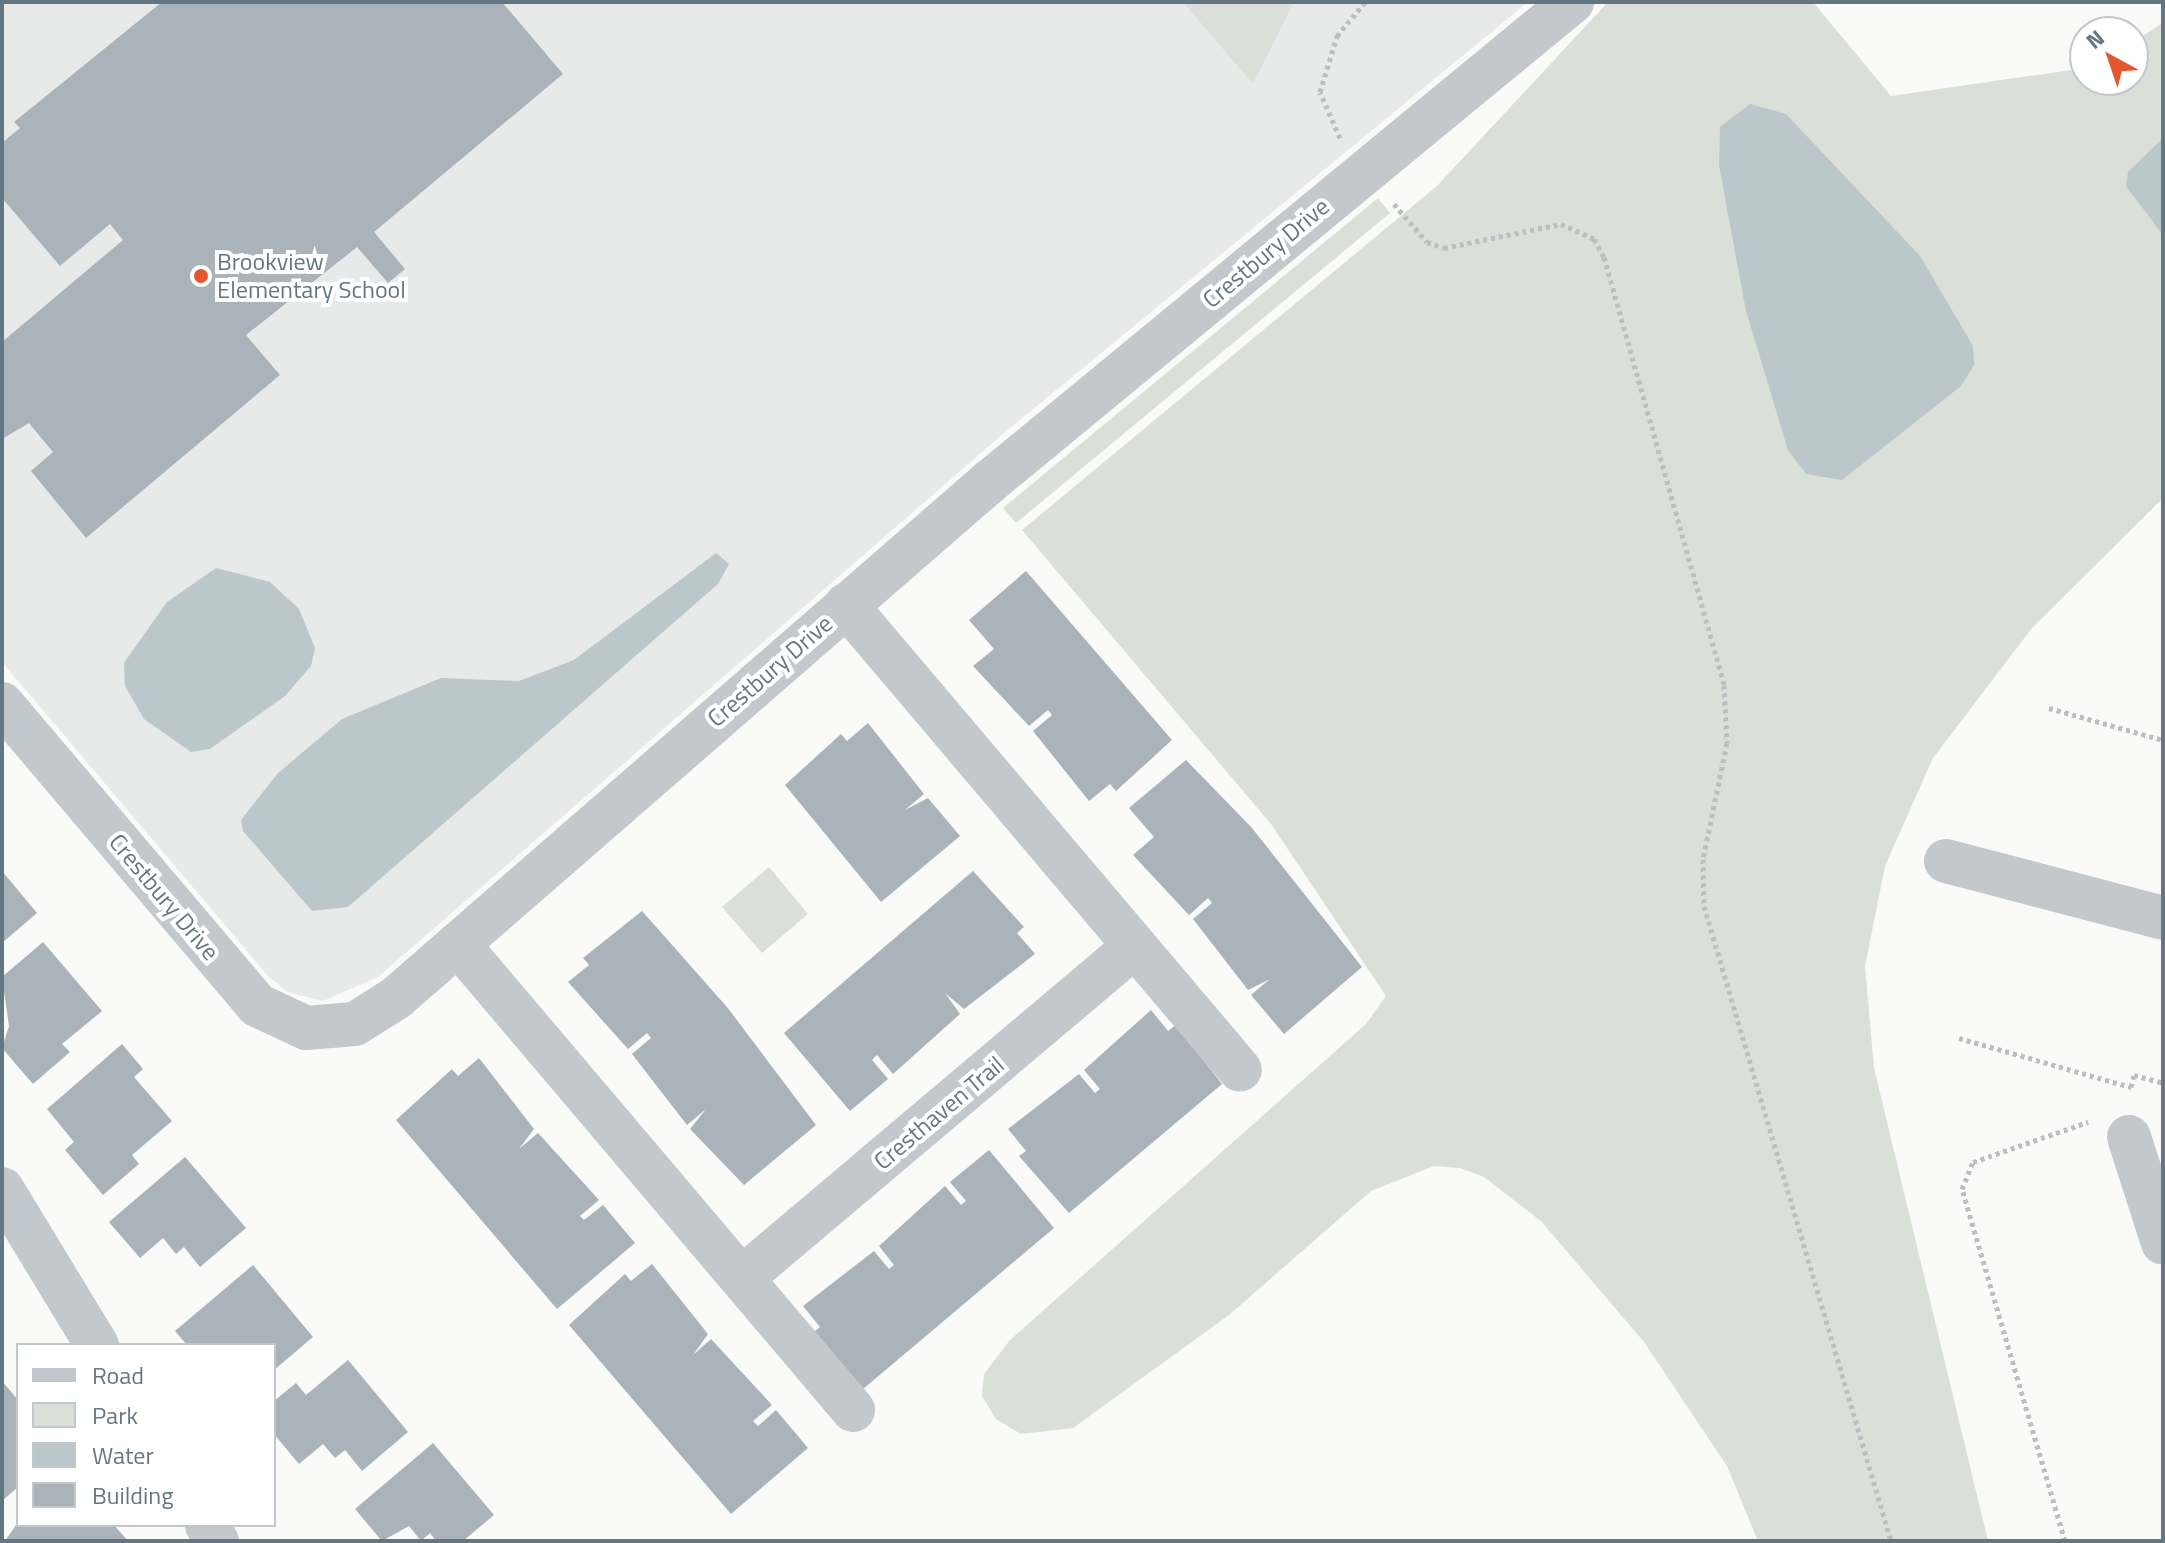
<!DOCTYPE html>
<html>
<head>
<meta charset="utf-8">
<style>
  body { margin:0 }
  #map { position:relative; width:2165px; height:1543px; overflow:hidden; background:#fafaf8; font-family:"Titillium Web",sans-serif }
  div>[style] { position:absolute }
  [style*='--x'] { left:calc(var(--x)*1px); top:calc(var(--y)*1px); width:calc(var(--w)*1px); rotate:calc(var(--a)*1deg) }
  .built>* { inset:0; background:#e8e9e9 }
  .green>* { inset:0; background:#dadfd7 }
  .water>* { inset:0; background:#bbc7cb }
  .building>* { inset:0; background:#aab3b9 }
  .path>* { height:5px; margin-top:-2.5px; transform-origin:0; background:repeating-linear-gradient(90deg,#bbbfc2 0 4px,transparent 0 8px) }
  .minor>* { height:44px; margin:-22px; padding:0 22px; transform-origin:22px; border-radius:22px; background:#c3c8cc }
  .dots>* { width:22px; height:22px; translate:-50% -50%; box-sizing:border-box; border:4px solid #fff; border-radius:50% }
  span { translate:-50% -50%; white-space:nowrap; text-align:center; line-height:1.15; -webkit-text-stroke:8px #fff; paint-order:stroke }
  .street-label { font-size:24px; color:#657683 }
  .poi-label { font-size:24px; color:#657683 }
  .left { translate:0 -50%; text-align:left }
  .frame { position:absolute; inset:0; border:4px solid #657683; pointer-events:none }
  .legend { position:absolute; left:16px; top:1343px; width:260px; height:184px; box-sizing:border-box; background:#fff; border:2px solid #c1c8cd; margin:0; padding:10px 14px; list-style:none; font-size:24px; color:#657683 }
  .legend li { display:flex; align-items:center; gap:16px; height:40px }
  .legend b { width:40px; border:2px solid #c1c8cd }
  .north { position:absolute; left:2069px; top:16px; width:80px; height:80px; box-sizing:border-box; background:#fff; border:2px solid #c1c8cd; border-radius:50%; rotate:320deg; font-size:22px; font-weight:700; line-height:32px; text-align:center; color:#657683 }
  .north::after { content:''; display:block; margin:auto; width:28px; height:36px; background:#e4572e; clip-path:polygon(50% 0,100% 100%,50% 72%,0 100%) }
</style>
</head>
<body>
<div id="map">
  <div class="built">
    <i style="clip-path:polygon(2px 2px,1528px 2px,1004px 433px,378px 977px,323px 1001px,288px 992px,268px 976px,2px 662px)"></i>
  </div>
  <div class="green">
    <i style="clip-path:polygon(1183px 2px,1294px 2px,1253px 84px)"></i>
    <i style="clip-path:polygon(1608px 2px,1813px 2px,1891px 96px,2085px 68px,2085px 80px,2133px 80px,2133px 42px,2163px 23px,2163px 498px,2032px 628px,1933px 758px,1885px 866px,1865px 966px,1874px 1068px,1988px 1541px,1758px 1541px,1727px 1466px,1644px 1342px,1541px 1221px,1484px 1177px,1460px 1168px,1434px 1166px,1371px 1191px,1229px 1315px,1073px 1428px,1021px 1434px,996px 1419px,982px 1396px,984px 1374px,1010px 1340px,1366px 1024px,1386px 996px,1271px 824px,1022px 530px,1437px 186px)"></i>
    <i style="clip-path:polygon(1378px 198px,1390px 213px,1016px 523px,1003px 508px)"></i>
    <i style="clip-path:polygon(769px 867px,808px 914px,762px 953px,722px 907px)"></i>
  </div>
  <div class="water">
    <i style="clip-path:polygon(1750px 104px,1786px 114px,1920px 256px,1973px 346px,1974px 365px,1961px 386px,1842px 480px,1806px 474px,1788px 450px,1746px 311px,1719px 165px,1720px 127px)"></i>
    <i style="clip-path:polygon(2163px 138px,2163px 235px,2126px 186px,2128px 172px)"></i>
    <i style="clip-path:polygon(716px 553px,729px 564px,718px 584px,348px 907px,312px 911px,243px 831px,241px 820px,277px 774px,342px 719px,441px 678px,519px 681px,574px 660px)"></i>
    <i style="clip-path:polygon(216px 568px,270px 582px,299px 609px,315px 648px,311px 666px,285px 696px,210px 749px,191px 752px,144px 719px,125px 686px,124px 663px,167px 602px)"></i>
  </div>
  <div class="building">
    <i style="clip-path:polygon(162px 2px,502px 2px,563px 74px,374px 232px,405px 269px,388px 283px,357px 247px,246px 335px,280px 375px,86px 538px,31px 471px,53px 452px,29px 423px,2px 439px,2px 342px,123px 240px,110px 224px,60px 266px,2px 198px,2px 143px,20px 128px,14px 122px)"></i>
    <i style="clip-path:polygon(1026px 571px,1172px 740px,1116px 791px,1110px 784px,1089px 801px,1033px 731px,1052px 715px,1048px 710px,1029px 726px,973px 666px,994px 649px,969px 620px)"></i>
    <i style="clip-path:polygon(868px 723px,924px 794px,905px 810px,928px 798px,960px 836px,881px 902px,785px 785px,841px 734px,847px 741px)"></i>
    <i style="clip-path:polygon(1186px 760px,1252px 828px,1362px 967px,1284px 1034px,1251px 995px,1270px 979px,1248px 990px,1193px 919px,1212px 903px,1208px 898px,1189px 915px,1133px 855px,1154px 837px,1129px 808px)"></i>
    <i style="clip-path:polygon(2px 871px,37px 913px,2px 943px)"></i>
    <i style="clip-path:polygon(973px 871px,1024px 927px,1017px 933px,1035px 954px,964px 1009px,945px 993px,960px 1014px,893px 1074px,877px 1055px,872px 1060px,888px 1079px,850px 1111px,784px 1033px)"></i>
    <i style="clip-path:polygon(642px 911px,727px 1007px,816px 1125px,744px 1185px,690px 1129px,706px 1109px,687px 1125px,632px 1054px,651px 1038px,647px 1033px,628px 1049px,568px 982px,589px 965px,583px 958px)"></i>
    <i style="clip-path:polygon(43px 942px,102px 1011px,62px 1044px,70px 1052px,33px 1084px,2px 1048px,9px 1026px,2px 977px)"></i>
    <i style="clip-path:polygon(1151px 1010px,1168px 1031px,1176px 1025px,1222px 1084px,1069px 1213px,1019px 1156px,1026px 1151px,1008px 1129px,1079px 1074px,1095px 1093px,1100px 1089px,1084px 1070px)"></i>
    <i style="clip-path:polygon(122px 1044px,143px 1069px,134px 1077px,172px 1121px,132px 1155px,139px 1164px,103px 1195px,65px 1150px,74px 1142px,47px 1109px)"></i>
    <i style="clip-path:polygon(479px 1058px,534px 1129px,519px 1149px,538px 1133px,599px 1200px,580px 1216px,584px 1220px,603px 1205px,635px 1243px,557px 1309px,396px 1120px,452px 1069px,458px 1076px)"></i>
    <i style="clip-path:polygon(989px 1150px,1054px 1228px,863px 1389px,813px 1333px,820px 1327px,803px 1306px,874px 1251px,889px 1269px,894px 1265px,879px 1246px,945px 1186px,961px 1205px,966px 1201px,950px 1182px)"></i>
    <i style="clip-path:polygon(185px 1157px,246px 1228px,200px 1267px,184px 1247px,176px 1254px,163px 1238px,140px 1258px,109px 1222px)"></i>
    <i style="clip-path:polygon(652px 1264px,708px 1334px,693px 1355px,711px 1339px,772px 1405px,753px 1421px,758px 1426px,776px 1410px,808px 1448px,731px 1514px,569px 1325px,625px 1274px,631px 1281px)"></i>
    <i style="clip-path:polygon(253px 1265px,313px 1337px,274px 1370px,274px 1345px,187px 1345px,175px 1331px)"></i>
    <i style="clip-path:polygon(348px 1360px,408px 1432px,362px 1471px,345px 1450px,335px 1458px,323px 1444px,299px 1464px,274px 1434px,274px 1401px,296px 1383px,306px 1395px)"></i>
    <i style="clip-path:polygon(2px 1381px,18px 1400px,18px 1487px,2px 1501px)"></i>
    <i style="clip-path:polygon(433px 1443px,494px 1515px,463px 1541px,436px 1541px,430px 1533px,421px 1541px,409px 1526px,382px 1541px,355px 1509px)"></i>
    <i style="clip-path:polygon(18px 1522px,114px 1525px,128px 1541px,5px 1541px)"></i>
  </div>
  <div class="path">
    <i style="--x:1340;--y:138;--w:50;--a:-113.5"></i>
    <i style="--x:1320;--y:92;--w:59;--a:-73.1"></i>
    <i style="--x:1337;--y:36;--w:44;--a:-50.5"></i>
    <i style="--x:1394;--y:204;--w:50;--a:49"></i>
    <i style="--x:1427;--y:242;--w:18;--a:19"></i>
    <i style="--x:1444;--y:248;--w:119;--a:-11.6"></i>
    <i style="--x:1561;--y:224;--w:36;--a:24"></i>
    <i style="--x:1594;--y:239;--w:21;--a:61"></i>
    <i style="--x:1604;--y:257;--w:445;--a:74.3"></i>
    <i style="--x:1724;--y:685;--w:58;--a:87"></i>
    <i style="--x:1727;--y:743;--w:118;--a:101.7"></i>
    <i style="--x:1703;--y:859;--w:47;--a:88.8"></i>
    <i style="--x:1704;--y:906;--w:662;--a:73.59"></i>
    <i style="--x:2049;--y:708;--w:118;--a:15.7"></i>
    <i style="--x:1959;--y:1038;--w:179;--a:15.9"></i>
    <i style="--x:2131;--y:1087;--w:12;--a:-76"></i>
    <i style="--x:2134;--y:1075;--w:30;--a:15"></i>
    <i style="--x:2065;--y:1541;--w:367;--a:-106.3"></i>
    <i style="--x:1962;--y:1189;--w:29;--a:-68"></i>
    <i style="--x:1973;--y:1162;--w:122;--a:-19.2"></i>
  </div>
  <div class="minor">
    <i style="--x:846;--y:605;--w:609;--a:49.72"></i>
    <i style="--x:2;--y:704;--w:394;--a:49.7"></i>
    <i style="--x:257;--y:1005;--w:54;--a:25.1"></i>
    <i style="--x:306;--y:1028;--w:49;--a:-4.7"></i>
    <i style="--x:355;--y:1024;--w:49;--a:-32.4"></i>
    <i style="--x:396;--y:998;--w:785;--a:-41.02"></i>
    <i style="--x:988;--y:483;--w:757;--a:-39.48"></i>
    <i style="--x:1946;--y:861;--w:224;--a:14.7"></i>
    <i style="--x:458;--y:944;--w:611;--a:49.71"></i>
    <i style="--x:2129;--y:1137;--w:111;--a:72.2"></i>
    <i style="--x:2;--y:1189;--w:183;--a:58.7"></i>
    <i style="--x:742;--y:1278;--w:514;--a:-40.19"></i>
    <i style="--x:207;--y:1525;--w:19;--a:58"></i>
  </div>
  <div class="dots">
    <i style="left:201px;top:276px;background:#e4572e"></i>
  </div>
  <div class="street-label">
    <span style="left:1266px;top:253px;rotate:-40deg">Crestbury Drive</span>
    <span style="left:770px;top:671px;rotate:-41deg">Crestbury Drive</span>
    <span style="left:164px;top:897px;rotate:50deg">Crestbury Drive</span>
    <span style="left:939px;top:1113px;rotate:-40deg">Cresthaven Trail</span>
  </div>
  <div class="poi-label">
    <span class="left" style="left:217px;top:276px">Brookview<br>Elementary School</span>
  </div>
  <div class="frame"></div>
  <ul class="legend">
  <li><b style="height:10px;background:#c3c8cc"></b>Road</li>
  <li><b style="height:22px;background:#dadfd7"></b>Park</li>
  <li><b style="height:22px;background:#bbc7cb"></b>Water</li>
  <li><b style="height:22px;background:#aab3b9"></b>Building</li>
  </ul>
  <div class="north">N</div>
</div>
</body>
</html>
